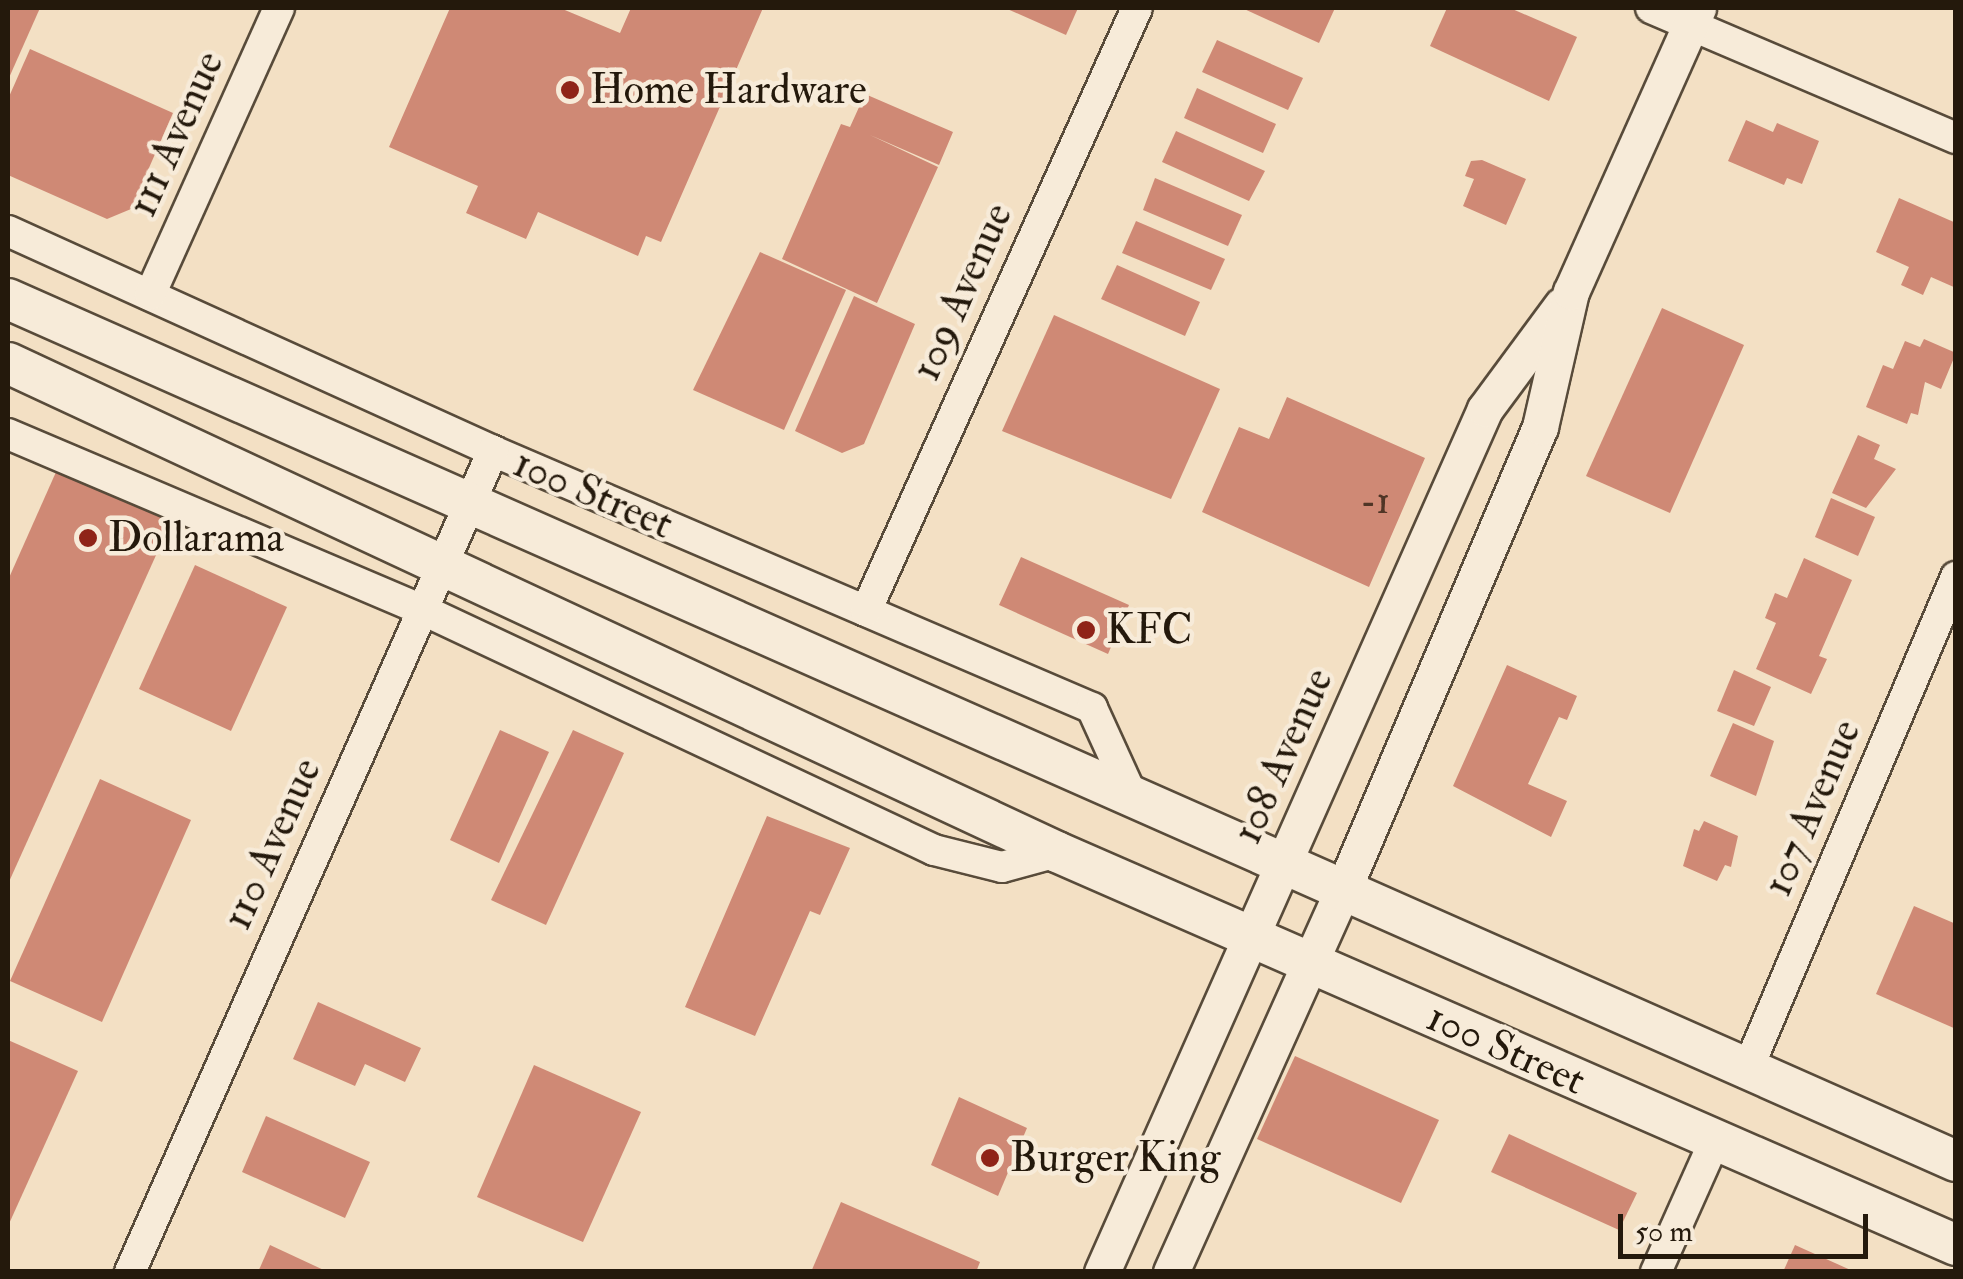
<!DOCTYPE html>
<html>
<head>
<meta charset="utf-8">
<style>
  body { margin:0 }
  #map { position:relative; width:1963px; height:1279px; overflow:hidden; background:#f3e0c4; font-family:"IM FELL Double Pica",serif }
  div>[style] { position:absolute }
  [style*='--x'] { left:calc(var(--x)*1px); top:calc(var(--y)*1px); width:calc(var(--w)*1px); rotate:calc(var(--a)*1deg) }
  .building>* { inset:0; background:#cf8975 }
  .roads { filter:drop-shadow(2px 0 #584b3a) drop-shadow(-2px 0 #584b3a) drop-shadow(0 2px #584b3a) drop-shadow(0 -2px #584b3a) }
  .minor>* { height:30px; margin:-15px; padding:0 15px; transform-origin:15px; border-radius:15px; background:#f7ebd9 }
  .tertiary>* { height:35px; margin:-17.5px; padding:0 17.5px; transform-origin:17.5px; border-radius:17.5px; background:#f7ebd9 }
  .secondary>* { height:40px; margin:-20px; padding:0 20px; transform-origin:20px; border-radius:20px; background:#f7ebd9 }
  .dots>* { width:28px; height:28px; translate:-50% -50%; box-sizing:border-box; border:5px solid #f7ebd9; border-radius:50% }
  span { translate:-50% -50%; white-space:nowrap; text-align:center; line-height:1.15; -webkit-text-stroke:9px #f7ebd9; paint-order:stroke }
  .number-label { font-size:38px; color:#4f3526 }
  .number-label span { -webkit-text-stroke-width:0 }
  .poi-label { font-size:42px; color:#24190c }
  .left { translate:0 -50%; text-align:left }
  .street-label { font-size:42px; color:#24190c }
  .frame { position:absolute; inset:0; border:10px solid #24190c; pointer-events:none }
  .scale { position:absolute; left:1618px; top:1214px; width:250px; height:45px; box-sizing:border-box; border:5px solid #24190c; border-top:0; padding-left:12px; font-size:30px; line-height:35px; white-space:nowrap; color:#24190c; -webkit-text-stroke:8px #f7ebd9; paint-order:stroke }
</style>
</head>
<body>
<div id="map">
  <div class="building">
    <i style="clip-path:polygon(8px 8px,40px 8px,8px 80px)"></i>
    <i style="clip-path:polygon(450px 8px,560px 8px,620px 33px,631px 8px,763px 8px,661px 242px,646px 236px,638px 256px,538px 212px,526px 239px,466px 213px,478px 186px,389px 147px)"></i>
    <i style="clip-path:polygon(1005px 8px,1078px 8px,1066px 35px)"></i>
    <i style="clip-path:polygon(1242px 8px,1335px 8px,1319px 43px)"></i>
    <i style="clip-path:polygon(1447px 8px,1510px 8px,1577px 37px,1549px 101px,1430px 46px)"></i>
    <i style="clip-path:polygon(1217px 40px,1303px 78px,1288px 110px,1202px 72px)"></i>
    <i style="clip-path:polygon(30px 49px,173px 113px,131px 209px,107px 219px,8px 175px,8px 99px)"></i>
    <i style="clip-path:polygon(1197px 88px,1276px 124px,1263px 153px,1184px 118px)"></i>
    <i style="clip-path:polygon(865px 94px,953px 132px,939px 165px,870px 135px,938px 167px,877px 303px,782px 259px,841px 124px,850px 127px)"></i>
    <i style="clip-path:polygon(1746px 120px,1773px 132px,1777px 123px,1819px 141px,1802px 184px,1787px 178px,1784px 185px,1728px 161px)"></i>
    <i style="clip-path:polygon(1176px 131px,1265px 171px,1249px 201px,1162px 162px)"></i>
    <i style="clip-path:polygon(1482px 160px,1526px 179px,1506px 225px,1463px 206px,1474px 179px,1465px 176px,1471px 161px)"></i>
    <i style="clip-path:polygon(1155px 178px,1242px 215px,1228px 246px,1143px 210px)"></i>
    <i style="clip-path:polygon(1899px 198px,1956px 223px,1956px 288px,1931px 277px,1923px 295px,1901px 285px,1909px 267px,1876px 252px)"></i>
    <i style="clip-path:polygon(1136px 221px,1225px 259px,1211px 290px,1122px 253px)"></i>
    <i style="clip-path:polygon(760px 252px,846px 290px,784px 430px,693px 390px)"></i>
    <i style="clip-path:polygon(1117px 265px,1200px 302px,1185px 336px,1101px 299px)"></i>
    <i style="clip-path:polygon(854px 296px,915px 324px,864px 444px,842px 453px,795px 431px)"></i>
    <i style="clip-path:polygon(1662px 308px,1744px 345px,1670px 513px,1586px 476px)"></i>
    <i style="clip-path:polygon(1054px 315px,1220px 389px,1171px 499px,1002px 431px)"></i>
    <i style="clip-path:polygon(1924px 339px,1956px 353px,1941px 389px,1925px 382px,1918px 415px,1911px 413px,1907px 424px,1866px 407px,1883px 365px,1893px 369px,1905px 341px,1920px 347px)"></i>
    <i style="clip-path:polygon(1287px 397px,1425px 458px,1369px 587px,1202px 512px,1239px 427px,1269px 439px)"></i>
    <i style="clip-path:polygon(1858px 435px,1880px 445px,1874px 459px,1896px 469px,1866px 508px,1832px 493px)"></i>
    <i style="clip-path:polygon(60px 463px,175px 513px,8px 884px,8px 580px)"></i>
    <i style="clip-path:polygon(1831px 498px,1875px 517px,1858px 556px,1815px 537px)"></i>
    <i style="clip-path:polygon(1021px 557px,1129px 605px,1108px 654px,999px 605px)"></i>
    <i style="clip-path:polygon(1804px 558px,1852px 580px,1819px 656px,1827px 659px,1811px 694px,1756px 669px,1776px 623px,1765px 618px,1775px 593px,1787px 598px)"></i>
    <i style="clip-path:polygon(195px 565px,287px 607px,231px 731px,139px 689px)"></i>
    <i style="clip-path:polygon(1507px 665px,1577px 696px,1567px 720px,1559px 717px,1528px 784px,1567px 801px,1551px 837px,1453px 786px)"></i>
    <i style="clip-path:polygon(1734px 670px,1771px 687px,1754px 726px,1717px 711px)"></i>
    <i style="clip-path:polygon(1733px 723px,1774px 741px,1756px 796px,1710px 776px)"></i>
    <i style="clip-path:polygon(500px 730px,549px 752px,499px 863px,450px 840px)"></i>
    <i style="clip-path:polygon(573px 730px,624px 753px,546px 925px,491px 900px)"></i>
    <i style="clip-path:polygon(100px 779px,191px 820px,102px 1022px,10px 981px)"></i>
    <i style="clip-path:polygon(767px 816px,850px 848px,820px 915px,810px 911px,755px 1036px,685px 1007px)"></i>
    <i style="clip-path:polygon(1704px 821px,1738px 836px,1731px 867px,1725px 865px,1717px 881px,1683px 866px,1694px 829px,1699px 831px)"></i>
    <i style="clip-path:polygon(1914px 906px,1956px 924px,1956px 1029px,1876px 994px)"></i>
    <i style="clip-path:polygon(318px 1002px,421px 1048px,405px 1082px,365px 1064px,355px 1086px,293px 1059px)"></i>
    <i style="clip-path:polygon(8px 1040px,78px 1071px,8px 1226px)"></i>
    <i style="clip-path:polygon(1295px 1056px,1439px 1120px,1401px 1203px,1257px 1139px)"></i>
    <i style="clip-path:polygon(534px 1065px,641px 1112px,583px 1242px,477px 1197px)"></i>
    <i style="clip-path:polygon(959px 1097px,1027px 1128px,998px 1196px,931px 1165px)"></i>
    <i style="clip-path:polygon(266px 1116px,370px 1162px,345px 1218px,242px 1172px)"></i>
    <i style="clip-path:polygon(1509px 1134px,1637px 1193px,1619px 1230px,1491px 1172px)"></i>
    <i style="clip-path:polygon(841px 1202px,980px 1262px,976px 1272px,811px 1272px)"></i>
    <i style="clip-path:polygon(270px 1245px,328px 1272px,258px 1272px)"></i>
    <i style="clip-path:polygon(1795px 1245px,1855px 1272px,1783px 1272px)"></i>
  </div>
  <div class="roads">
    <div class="minor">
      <i style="--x:1651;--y:8;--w:332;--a:23.1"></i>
      <i style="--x:8;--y:231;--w:533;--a:24.4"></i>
      <i style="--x:493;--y:451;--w:652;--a:23.22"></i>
      <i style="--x:1092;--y:708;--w:99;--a:65.5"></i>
      <i style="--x:150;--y:295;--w:315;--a:-65.8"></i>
      <i style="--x:8;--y:434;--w:449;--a:23"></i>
      <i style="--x:421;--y:609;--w:567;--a:25.16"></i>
      <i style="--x:934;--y:850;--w:70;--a:14"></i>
      <i style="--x:1002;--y:867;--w:57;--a:-15.3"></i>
      <i style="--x:866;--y:611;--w:661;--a:-65.8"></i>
      <i style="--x:1746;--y:1073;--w:539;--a:-67.05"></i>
      <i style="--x:130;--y:1272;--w:898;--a:-66.15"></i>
      <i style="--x:1656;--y:1272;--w:145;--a:-65.9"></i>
    </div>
    <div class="tertiary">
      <i style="--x:1102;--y:1272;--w:944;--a:-66.07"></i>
      <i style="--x:1485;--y:409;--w:129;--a:-53.5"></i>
      <i style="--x:1171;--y:1272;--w:419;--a:-65.8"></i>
      <i style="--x:1343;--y:890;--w:503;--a:-66.95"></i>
      <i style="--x:1540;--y:427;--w:139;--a:-77.1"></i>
      <i style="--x:1571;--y:292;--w:311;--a:-65.9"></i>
    </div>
    <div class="secondary">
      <i style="--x:8;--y:299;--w:2130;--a:23.87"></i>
      <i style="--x:8;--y:363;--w:1157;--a:24.99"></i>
      <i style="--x:1057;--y:852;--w:981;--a:23.61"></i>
    </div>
  </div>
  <div class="dots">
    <i style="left:570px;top:90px;background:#8f2418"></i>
    <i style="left:88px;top:538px;background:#8f2418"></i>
    <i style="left:1086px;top:630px;background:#8f2418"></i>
    <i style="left:990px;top:1158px;background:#8f2418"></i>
  </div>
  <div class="number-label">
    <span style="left:1375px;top:502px">-1</span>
  </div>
  <div class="poi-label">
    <span class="left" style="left:590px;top:90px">Home Hardware</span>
    <span class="left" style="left:108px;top:538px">Dollarama</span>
    <span class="left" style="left:1106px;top:630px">KFC</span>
    <span class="left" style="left:1010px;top:1158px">Burger King</span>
  </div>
  <div class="street-label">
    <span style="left:176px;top:134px;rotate:-66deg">111 Avenue</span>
    <span style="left:962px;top:292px;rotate:-66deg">109 Avenue</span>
    <span style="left:593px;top:494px;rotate:23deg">100 Street</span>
    <span style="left:1283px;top:756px;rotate:-66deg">108 Avenue</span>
    <span style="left:1812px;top:808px;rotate:-67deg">107 Avenue</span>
    <span style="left:272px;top:844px;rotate:-66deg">110 Avenue</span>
    <span style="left:1506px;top:1049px;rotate:24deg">100 Street</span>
  </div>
  <div class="frame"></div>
  <div class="scale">50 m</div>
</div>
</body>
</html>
